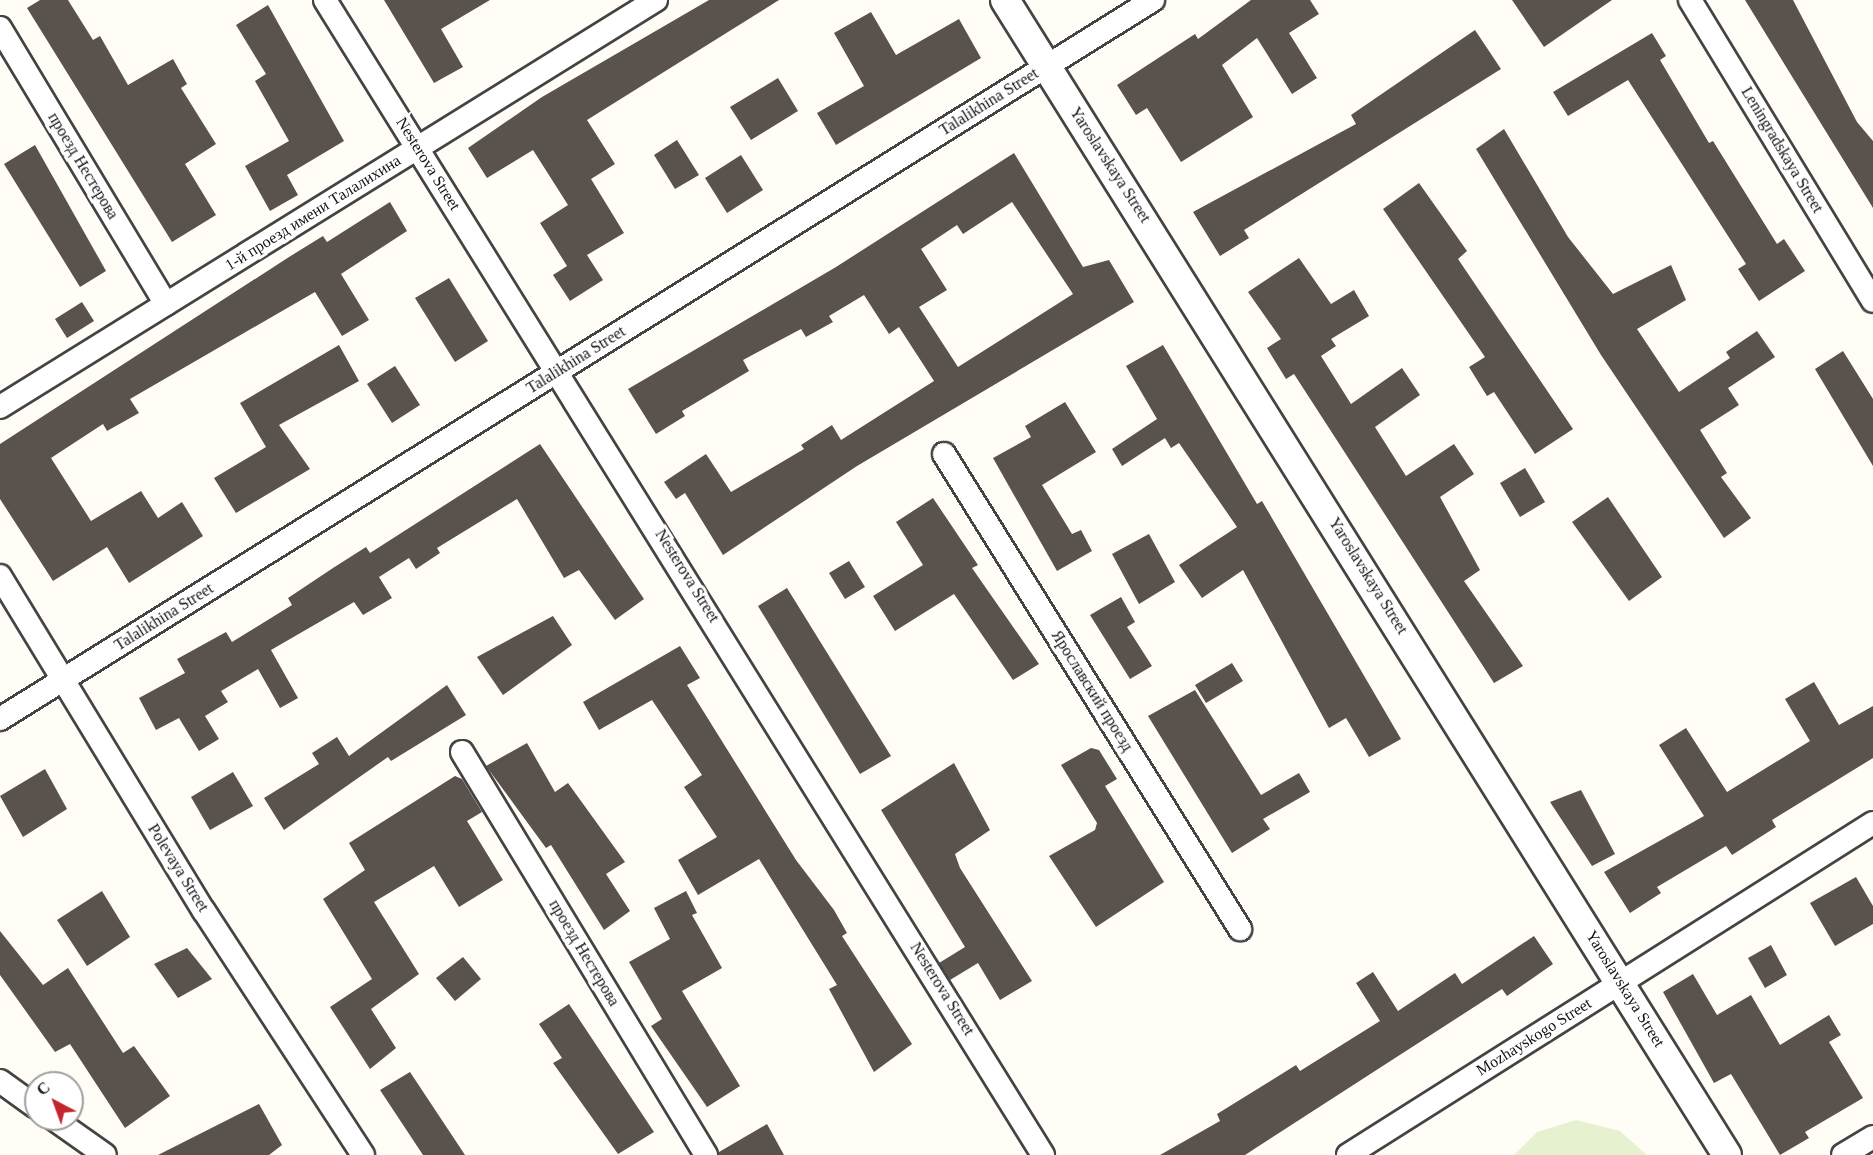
<!DOCTYPE html>
<html>
<head>
<meta charset="utf-8">
<style>
  body { margin:0 }
  #map { position:relative; width:1873px; height:1155px; overflow:hidden; background:#fffdf5; font-family:Georgia,serif }
  div>[style] { position:absolute }
  [style*='--x'] { left:calc(var(--x)*1px); top:calc(var(--y)*1px); width:calc(var(--w)*1px); rotate:calc(var(--a)*1deg) }
  .pitch>* { inset:0; background:#e6f2cf }
  .building>* { inset:0; background:#5a524d }
  .roads { filter:drop-shadow(2px 0 #444) drop-shadow(-2px 0 #444) drop-shadow(0 2px #444) drop-shadow(0 -2px #444) }
  .minor>* { height:22px; margin:-11px; padding:0 11px; transform-origin:11px; border-radius:11px; background:#fff }
  .tertiary>* { height:28px; margin:-14px; padding:0 14px; transform-origin:14px; border-radius:14px; background:#fff }
  span { translate:-50% -50%; white-space:nowrap; text-align:center; line-height:1.15; -webkit-text-stroke:6px #fff; paint-order:stroke }
  .street-label { font-size:16px; color:#111 }
  .north { position:absolute; left:24px; top:1071px; width:60px; height:60px; box-sizing:border-box; background:#fff; border:2px solid #a0a0a0; border-radius:50%; rotate:319deg; font-size:16px; font-weight:700; line-height:24px; text-align:center; color:#111 }
  .north::after { content:''; display:block; margin:auto; width:21px; height:27px; background:#c4262e; clip-path:polygon(50% 0,100% 100%,50% 72%,0 100%) }
</style>
</head>
<body>
<div id="map">
  <div class="pitch">
    <i style="clip-path:polygon(1576px 1120px,1620px 1131px,1647px 1155px,1514px 1155px,1537px 1132px)"></i>
  </div>
  <div class="building">
    <i style="clip-path:polygon(40px 0,68px 0,93px 40px,100px 36px,128px 85px,173px 59px,187px 84px,181px 88px,216px 144px,185px 164px,216px 215px,172px 242px,27px 8px)"></i>
    <i style="clip-path:polygon(384px 0,490px 0,441px 29px,463px 67px,434px 83px)"></i>
    <i style="clip-path:polygon(709px 0,779px 0,587px 120px,615px 164px,591px 179px,624px 233px,587px 255px,603px 280px,570px 301px,553px 275px,567px 266px,540px 223px,568px 205px,533px 150px,487px 178px,468px 148px,542px 97px)"></i>
    <i style="clip-path:polygon(1251px 0,1310px 0,1319px 14px,1289px 33px,1317px 78px,1292px 94px,1257px 38px,1222px 65px,1253px 117px,1181px 162px,1147px 108px,1136px 115px,1117px 85px,1195px 34px,1198px 39px)"></i>
    <i style="clip-path:polygon(1512px 0,1612px 0,1544px 47px)"></i>
    <i style="clip-path:polygon(1745px 0,1793px 0,1857px 122px,1873px 141px,1873px 208px)"></i>
    <i style="clip-path:polygon(268px 5px,344px 141px,287px 175px,298px 195px,270px 211px,245px 166px,289px 141px,255px 81px,266px 74px,236px 25px)"></i>
    <i style="clip-path:polygon(871px 12px,896px 55px,959px 19px,981px 58px,836px 145px,817px 113px,864px 86px,834px 33px)"></i>
    <i style="clip-path:polygon(1475px 30px,1501px 69px,1244px 230px,1249px 238px,1220px 256px,1193px 212px,1356px 124px,1351px 115px)"></i>
    <i style="clip-path:polygon(1652px 33px,1666px 56px,1660px 60px,1709px 143px,1713px 141px,1777px 244px,1784px 239px,1805px 271px,1759px 301px,1738px 269px,1746px 264px,1628px 80px,1568px 116px,1553px 92px)"></i>
    <i style="clip-path:polygon(778px 78px,798px 111px,751px 140px,730px 107px)"></i>
    <i style="clip-path:polygon(1504px 129px,1568px 237px,1613px 294px,1671px 265px,1686px 300px,1637px 329px,1679px 392px,1730px 358px,1726px 352px,1757px 331px,1775px 357px,1728px 388px,1739px 405px,1700px 430px,1727px 473px,1721px 477px,1751px 518px,1724px 538px,1601px 355px,1476px 149px)"></i>
    <i style="clip-path:polygon(677px 140px,699px 175px,675px 189px,654px 155px)"></i>
    <i style="clip-path:polygon(35px 145px,106px 271px,80px 287px,4px 164px)"></i>
    <i style="clip-path:polygon(evenodd,1014px 153px,1083px 267px,1109px 260px,1134px 302px,857px 466px,723px 555px,685px 493px,676px 499px,664px 482px,706px 454px,731px 492px,804px 449px,801px 445px,832px 425px,841px 440px,934px 381px,899px 327px,889px 334px,864px 295px,829px 316px,833px 322px,806px 337px,801px 329px,743px 360px,749px 371px,682px 411px,685px 416px,656px 434px,628px 389px,836px 267px,1014px 153px,1012px 202px,1073px 294px,958px 367px,919px 307px,947px 290px,921px 249px,957px 225px,963px 234px,1012px 202px)"></i>
    <i style="clip-path:polygon(741px 155px,763px 190px,727px 213px,705px 178px)"></i>
    <i style="clip-path:polygon(1419px 183px,1467px 251px,1458px 259px,1573px 429px,1535px 454px,1494px 392px,1487px 396px,1469px 367px,1485px 357px,1383px 209px)"></i>
    <i style="clip-path:polygon(390px 202px,407px 231px,341px 274px,369px 320px,342px 336px,315px 292px,130px 399px,139px 413px,107px 431px,103px 424px,51px 458px,91px 521px,141px 491px,158px 518px,182px 502px,203px 536px,129px 583px,107px 547px,53px 581px,0 499px,0 444px,289px 257px,323px 236px,327px 242px)"></i>
    <i style="clip-path:polygon(1299px 258px,1331px 304px,1354px 290px,1369px 316px,1331px 339px,1336px 346px,1321px 356px,1351px 404px,1402px 368px,1420px 395px,1375px 427px,1406px 476px,1454px 444px,1474px 474px,1440px 497px,1480px 570px,1464px 581px,1523px 666px,1494px 683px,1294px 374px,1286px 379px,1267px 348px,1281px 339px,1248px 292px)"></i>
    <i style="clip-path:polygon(449px 278px,488px 341px,455px 362px,415px 298px)"></i>
    <i style="clip-path:polygon(82px 302px,94px 321px,67px 338px,55px 319px)"></i>
    <i style="clip-path:polygon(339px 345px,359px 381px,279px 425px,310px 469px,236px 513px,214px 478px,266px 447px,240px 403px)"></i>
    <i style="clip-path:polygon(1163px 345px,1257px 504px,1262px 501px,1401px 739px,1369px 757px,1346px 718px,1329px 728px,1243px 570px,1202px 598px,1179px 565px,1237px 527px,1179px 443px,1171px 448px,1165px 438px,1122px 466px,1112px 449px,1157px 419px,1126px 366px)"></i>
    <i style="clip-path:polygon(1843px 351px,1873px 399px,1873px 466px,1815px 369px)"></i>
    <i style="clip-path:polygon(395px 366px,420px 405px,392px 423px,367px 384px)"></i>
    <i style="clip-path:polygon(1065px 402px,1096px 452px,1042px 485px,1072px 534px,1081px 530px,1092px 551px,1057px 571px,993px 458px,1031px 437px,1025px 426px)"></i>
    <i style="clip-path:polygon(540px 444px,644px 599px,615px 620px,579px 570px,564px 578px,517px 499px,437px 548px,440px 553px,416px 569px,409px 558px,379px 577px,392px 598px,363px 615px,354px 602px,271px 650px,298px 698px,280px 708px,258px 669px,221px 691px,228px 702px,205px 716px,219px 739px,199px 751px,179px 718px,156px 730px,139px 698px,185px 673px,177px 659px,226px 632px,232px 642px,292px 605px,288px 598px,333px 568px,366px 547px,370px 553px)"></i>
    <i style="clip-path:polygon(1525px 468px,1545px 502px,1520px 517px,1500px 483px)"></i>
    <i style="clip-path:polygon(1608px 497px,1662px 577px,1629px 601px,1572px 522px)"></i>
    <i style="clip-path:polygon(933px 498px,978px 565px,972px 568px,1039px 664px,1013px 680px,954px 594px,895px 631px,873px 596px,923px 565px,896px 522px)"></i>
    <i style="clip-path:polygon(1149px 534px,1175px 582px,1139px 604px,1112px 554px)"></i>
    <i style="clip-path:polygon(849px 561px,865px 587px,845px 599px,829px 573px)"></i>
    <i style="clip-path:polygon(787px 588px,891px 756px,860px 774px,758px 606px)"></i>
    <i style="clip-path:polygon(1121px 597px,1135px 622px,1127px 627px,1152px 666px,1130px 679px,1090px 615px)"></i>
    <i style="clip-path:polygon(553px 616px,572px 645px,503px 695px,477px 657px)"></i>
    <i style="clip-path:polygon(680px 646px,700px 678px,687px 685px,796px 860px,834px 910px,847px 933px,842px 936px,912px 1044px,874px 1072px,829px 989px,837px 985px,759px 859px,698px 895px,678px 860px,717px 837px,684px 787px,702px 775px,652px 700px,599px 730px,583px 702px)"></i>
    <i style="clip-path:polygon(1232px 663px,1243px 681px,1206px 703px,1195px 685px)"></i>
    <i style="clip-path:polygon(1814px 682px,1839px 725px,1873px 706px,1873px 758px,1772px 820px,1776px 827px,1732px 855px,1726px 846px,1657px 887px,1661px 893px,1630px 913px,1604px 872px,1704px 816px,1659px 745px,1686px 728px,1727px 792px,1810px 741px,1785px 699px)"></i>
    <i style="clip-path:polygon(447px 685px,466px 715px,391px 761px,388px 757px,284px 830px,264px 798px,319px 764px,312px 753px,337px 737px,349px 756px)"></i>
    <i style="clip-path:polygon(1195px 690px,1261px 795px,1299px 773px,1310px 792px,1263px 819px,1270px 829px,1232px 853px,1148px 716px)"></i>
    <i style="clip-path:polygon(527px 743px,555px 792px,568px 783px,625px 862px,606px 874px,630px 911px,604px 930px,551px 845px,546px 848px,486px 766px)"></i>
    <i style="clip-path:polygon(1091px 748px,1099px 750px,1117px 779px,1105px 786px,1164px 882px,1096px 927px,1049px 856px,1095px 830px,1097px 823px,1061px 765px)"></i>
    <i style="clip-path:polygon(954px 763px,990px 830px,955px 854px,960px 868px,1032px 981px,1000px 1000px,978px 963px,950px 980px,939px 963px,965px 947px,881px 810px)"></i>
    <i style="clip-path:polygon(45px 769px,67px 809px,23px 837px,0 796px)"></i>
    <i style="clip-path:polygon(233px 772px,253px 806px,210px 830px,191px 797px)"></i>
    <i style="clip-path:polygon(455px 776px,462px 779px,482px 812px,467px 821px,503px 880px,459px 907px,434px 866px,374px 902px,419px 974px,371px 1009px,396px 1048px,370px 1069px,330px 1007px,372px 979px,323px 899px,365px 870px,349px 843px)"></i>
    <i style="clip-path:polygon(1581px 790px,1615px 854px,1592px 866px,1550px 802px)"></i>
    <i style="clip-path:polygon(1856px 877px,1873px 906px,1873px 924px,1835px 946px,1810px 903px)"></i>
    <i style="clip-path:polygon(102px 891px,130px 937px,87px 966px,57px 920px)"></i>
    <i style="clip-path:polygon(686px 891px,697px 913px,692px 915px,722px 968px,682px 991px,740px 1086px,707px 1107px,651px 1026px,662px 1019px,629px 962px,670px 939px,654px 908px)"></i>
    <i style="clip-path:polygon(0 931px,43px 985px,68px 968px,123px 1053px,134px 1046px,170px 1096px,125px 1128px,70px 1044px,55px 1052px,0 975px)"></i>
    <i style="clip-path:polygon(1534px 936px,1553px 964px,1507px 996px,1502px 989px,1245px 1155px,1160px 1155px,1220px 1121px,1217px 1114px,1296px 1065px,1300px 1071px,1380px 1021px,1356px 983px,1373px 972px,1398px 1011px,1455px 973px,1462px 984px)"></i>
    <i style="clip-path:polygon(1771px 945px,1787px 975px,1765px 988px,1748px 958px)"></i>
    <i style="clip-path:polygon(187px 948px,212px 979px,178px 998px,154px 964px)"></i>
    <i style="clip-path:polygon(463px 957px,481px 979px,455px 1001px,436px 978px)"></i>
    <i style="clip-path:polygon(1693px 974px,1717px 1015px,1751px 995px,1780px 1045px,1829px 1015px,1841px 1035px,1829px 1042px,1863px 1098px,1805px 1132px,1809px 1138px,1780px 1155px,1731px 1074px,1714px 1083px,1663px 992px)"></i>
    <i style="clip-path:polygon(569px 1004px,654px 1132px,618px 1154px,553px 1063px,562px 1058px,539px 1024px)"></i>
    <i style="clip-path:polygon(410px 1072px,465px 1155px,423px 1155px,380px 1090px)"></i>
    <i style="clip-path:polygon(259px 1104px,282px 1145px,269px 1155px,158px 1155px)"></i>
    <i style="clip-path:polygon(767px 1124px,784px 1155px,719px 1155px,719px 1152px)"></i>
  </div>
  <div class="roads">
    <div class="minor">
      <i style="--x:325;--y:0;--w:1360;--a:58.13"></i>
      <i style="--x:1690;--y:0;--w:352;--a:58.7"></i>
      <i style="--x:0;--y:28;--w:322;--a:59"></i>
      <i style="--x:0;--y:407;--w:772;--a:-31.82"></i>
      <i style="--x:944;--y:454;--w:560;--a:58.07"></i>
      <i style="--x:0;--y:576;--w:392;--a:58.7"></i>
      <i style="--x:204;--y:911;--w:291;--a:56.9"></i>
      <i style="--x:0;--y:719;--w:1359;--a:-31.95"></i>
      <i style="--x:462;--y:752;--w:471;--a:58.8"></i>
      <i style="--x:0;--y:1081;--w:44;--a:35.8"></i>
      <i style="--x:54;--y:1119;--w:62;--a:35.2"></i>
      <i style="--x:1348;--y:1155;--w:621;--a:-32.31"></i>
      <i style="--x:1843;--y:1155;--w:35;--a:-31"></i>
    </div>
    <div class="tertiary">
      <i style="--x:1005;--y:0;--w:1362;--a:57.99"></i>
    </div>
  </div>
  <div class="street-label">
    <span style="left:989px;top:102px;rotate:-32deg">Talalikhina Street</span>
    <span style="left:1782px;top:150px;rotate:59deg">Leningradskaya Street</span>
    <span style="left:428px;top:164px;rotate:58deg">Nesterova Street</span>
    <span style="left:1110px;top:165px;rotate:57deg">Yaroslavskaya Street</span>
    <span style="left:83px;top:166px;rotate:59deg">проезд Нестерова</span>
    <span style="left:313px;top:213px;rotate:-32deg">1-й проезд имени Талалихина</span>
    <span style="left:576px;top:360px;rotate:-32deg">Talalikhina Street</span>
    <span style="left:687px;top:576px;rotate:58deg">Nesterova Street</span>
    <span style="left:1368px;top:576px;rotate:58deg">Yaroslavskaya Street</span>
    <span style="left:164px;top:617px;rotate:-32deg">Talalikhina Street</span>
    <span style="left:1092px;top:691px;rotate:58deg">Ярославский проезд</span>
    <span style="left:178px;top:868px;rotate:58deg">Polevaya Street</span>
    <span style="left:584px;top:953px;rotate:59deg">проезд Нестерова</span>
    <span style="left:942px;top:989px;rotate:58deg">Nesterova Street</span>
    <span style="left:1625px;top:989px;rotate:58deg">Yaroslavskaya Street</span>
    <span style="left:1534px;top:1037px;rotate:-32deg">Mozhayskogo Street</span>
  </div>
  <div class="north">С</div>
</div>
</body>
</html>
